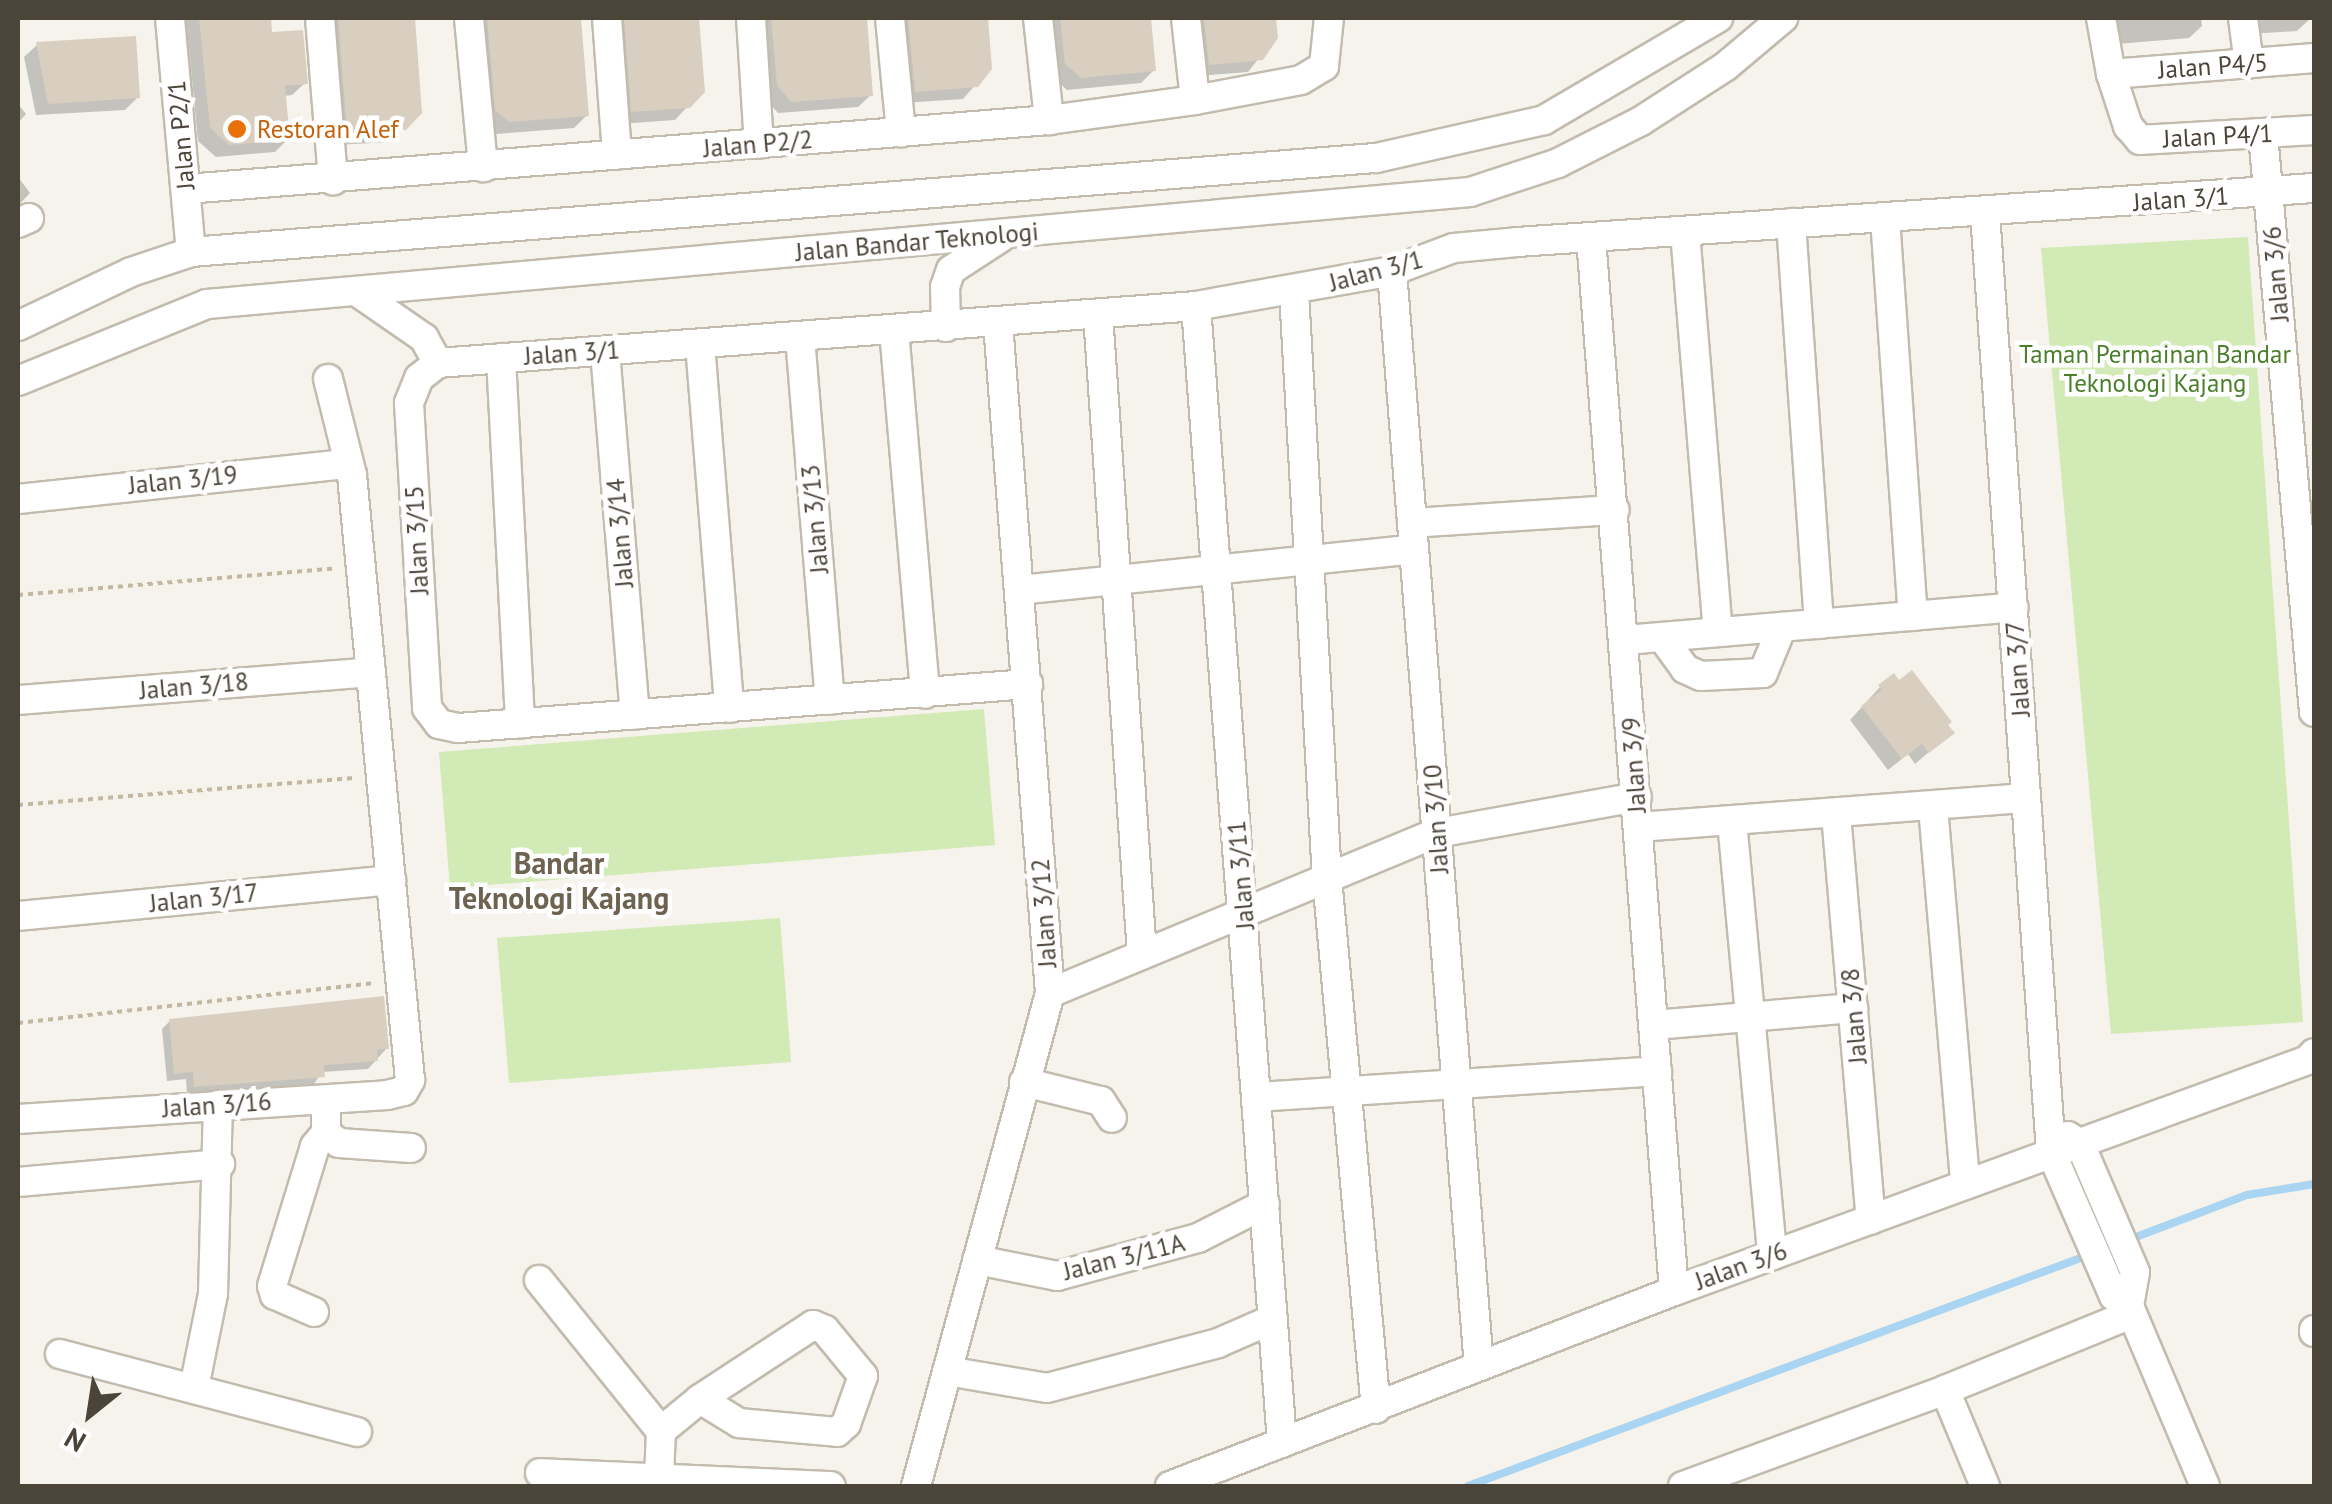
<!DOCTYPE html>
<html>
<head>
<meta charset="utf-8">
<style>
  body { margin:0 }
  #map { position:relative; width:2332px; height:1504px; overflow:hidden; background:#f6f3ec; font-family:"PT Sans",sans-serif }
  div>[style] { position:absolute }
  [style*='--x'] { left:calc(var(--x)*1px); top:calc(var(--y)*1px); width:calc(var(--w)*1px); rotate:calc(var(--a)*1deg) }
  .green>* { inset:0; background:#d2eab5 }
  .shadow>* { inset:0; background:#0003 }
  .stream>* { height:8px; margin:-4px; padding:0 4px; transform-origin:4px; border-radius:4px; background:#a9d4f2 }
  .building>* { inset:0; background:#d8cfc1 }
  .path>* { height:4px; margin-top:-2px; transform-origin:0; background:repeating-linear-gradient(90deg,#c4b79f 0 5px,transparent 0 10px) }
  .roads { filter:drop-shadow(2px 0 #c2bbae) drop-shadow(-2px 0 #c2bbae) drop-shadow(0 2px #c2bbae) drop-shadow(0 -2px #c2bbae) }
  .minor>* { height:28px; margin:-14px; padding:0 14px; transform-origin:14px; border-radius:14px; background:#fff }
  .dots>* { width:28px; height:28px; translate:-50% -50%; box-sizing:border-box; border:5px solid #fff; border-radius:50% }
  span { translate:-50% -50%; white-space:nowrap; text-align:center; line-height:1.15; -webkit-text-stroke:9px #fff; paint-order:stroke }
  .street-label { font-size:25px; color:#4b4439 }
  .food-label { font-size:25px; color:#c56008 }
  .left { translate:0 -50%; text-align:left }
  .park-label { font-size:25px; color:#4a7f2a }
  .quarter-label { font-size:30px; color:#6e6250; font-weight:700 }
  .frame { position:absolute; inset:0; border:20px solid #4b4439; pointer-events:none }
  .north { position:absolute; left:40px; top:1364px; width:100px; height:100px; -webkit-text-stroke:8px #fff; paint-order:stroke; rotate:210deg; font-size:28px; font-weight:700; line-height:40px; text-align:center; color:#4b4439 }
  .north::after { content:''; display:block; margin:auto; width:35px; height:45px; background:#4b4439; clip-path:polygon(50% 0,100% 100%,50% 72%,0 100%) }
</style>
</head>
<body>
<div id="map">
  <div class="green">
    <i style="clip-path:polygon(2248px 237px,2303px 1022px,2111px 1034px,2041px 248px)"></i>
    <i style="clip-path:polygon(984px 709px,995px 845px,450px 888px,439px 752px)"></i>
    <i style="clip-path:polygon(780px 918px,791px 1062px,509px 1083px,497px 938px)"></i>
  </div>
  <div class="shadow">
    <i style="clip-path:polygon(186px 18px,268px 18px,270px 35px,305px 83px,292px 95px,283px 96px,288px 139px,275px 152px,216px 157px,198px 141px)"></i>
    <i style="clip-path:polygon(322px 18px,413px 18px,419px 112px,390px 142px,335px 145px)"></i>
    <i style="clip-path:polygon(474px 18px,579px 18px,587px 115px,574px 128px,496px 134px,483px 123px)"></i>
    <i style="clip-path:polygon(609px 18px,697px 18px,702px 91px,675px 120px,619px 124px)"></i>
    <i style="clip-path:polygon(758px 18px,864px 18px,871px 95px,858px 107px,778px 113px,765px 98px)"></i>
    <i style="clip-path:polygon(895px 18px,985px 18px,990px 68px,963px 99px,903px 103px)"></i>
    <i style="clip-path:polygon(1047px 18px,1149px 18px,1154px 70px,1141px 83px,1067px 90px,1053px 77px)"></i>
    <i style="clip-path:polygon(1183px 18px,1274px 18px,1276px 37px,1248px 72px,1197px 76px)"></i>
    <i style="clip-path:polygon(2101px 18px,2201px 18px,2202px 26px,2189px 38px,2117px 44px)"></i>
    <i style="clip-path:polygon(2241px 18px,2311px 18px,2297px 31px,2249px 34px)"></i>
    <i style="clip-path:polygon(37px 45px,138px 97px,125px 110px,36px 115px,24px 57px)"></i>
    <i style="clip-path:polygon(18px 104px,26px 114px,18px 123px)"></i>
    <i style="clip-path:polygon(18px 177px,30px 193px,18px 206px)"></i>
    <i style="clip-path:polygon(1880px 687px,1945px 726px,1951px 733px,1915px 764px,1908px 754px,1888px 770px,1850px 720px)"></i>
    <i style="clip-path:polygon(170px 1021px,387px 1048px,368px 1069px,322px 1072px,314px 1084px,187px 1094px,186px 1079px,167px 1081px,162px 1029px)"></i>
  </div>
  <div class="stream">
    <i style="--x:2128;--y:1240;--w:127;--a:-20.7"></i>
    <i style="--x:2247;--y:1195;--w:68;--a:-9.3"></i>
    <i style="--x:1468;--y:1486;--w:665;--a:-20.42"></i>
  </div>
  <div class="building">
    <i style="clip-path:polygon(199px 18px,271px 18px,272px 32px,303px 30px,308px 84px,285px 86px,290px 140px,229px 145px,210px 128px)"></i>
    <i style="clip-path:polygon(338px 18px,415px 18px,422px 113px,406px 130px,347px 134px)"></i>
    <i style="clip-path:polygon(487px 18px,581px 18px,589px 116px,509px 122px,495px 110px)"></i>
    <i style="clip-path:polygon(624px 18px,699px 18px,705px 92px,690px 108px,631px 112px)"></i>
    <i style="clip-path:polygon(771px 18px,867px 18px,873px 96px,791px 102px,777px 85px)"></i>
    <i style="clip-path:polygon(908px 18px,988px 18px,992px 69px,978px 87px,915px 92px)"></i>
    <i style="clip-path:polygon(1060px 18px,1151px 18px,1156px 71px,1081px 78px,1065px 64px)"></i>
    <i style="clip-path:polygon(1204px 18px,1276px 18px,1278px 38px,1263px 60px,1209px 65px)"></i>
    <i style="clip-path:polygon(136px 36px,140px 98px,48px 104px,36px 42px)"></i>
    <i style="clip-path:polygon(1912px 670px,1952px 722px,1948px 725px,1955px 733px,1929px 753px,1922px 744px,1902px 759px,1861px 706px,1882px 690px,1878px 685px,1894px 673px,1899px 680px)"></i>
    <i style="clip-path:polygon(384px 996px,389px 1049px,377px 1049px,378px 1061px,324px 1065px,325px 1077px,194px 1087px,193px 1072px,174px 1074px,169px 1019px)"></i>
  </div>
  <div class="path">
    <i style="--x:18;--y:595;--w:320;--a:-4.8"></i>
    <i style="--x:18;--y:805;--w:340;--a:-4.6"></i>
    <i style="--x:18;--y:1023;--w:359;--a:-6.4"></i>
  </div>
  <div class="roads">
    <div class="minor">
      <i style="--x:170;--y:18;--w:235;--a:84.9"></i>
      <i style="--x:320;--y:18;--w:163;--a:85.4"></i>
      <i style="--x:469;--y:18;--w:150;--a:84.6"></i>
      <i style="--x:607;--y:18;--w:137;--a:85.8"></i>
      <i style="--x:751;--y:18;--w:126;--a:86.4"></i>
      <i style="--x:890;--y:18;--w:115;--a:84.5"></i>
      <i style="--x:1038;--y:18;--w:103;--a:83.8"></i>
      <i style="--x:1186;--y:18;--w:82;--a:83.7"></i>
      <i style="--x:2101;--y:18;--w:57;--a:79.9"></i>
      <i style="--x:2111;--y:74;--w:55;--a:71.9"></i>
      <i style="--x:2128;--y:126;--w:18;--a:49"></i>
      <i style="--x:2140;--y:140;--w:174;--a:-3.3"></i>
      <i style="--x:2243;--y:18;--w:46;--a:82.6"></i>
      <i style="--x:2111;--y:74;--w:204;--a:-4.5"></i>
      <i style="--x:2263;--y:134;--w:580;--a:84.96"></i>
      <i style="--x:186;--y:189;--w:866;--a:-4.57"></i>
      <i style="--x:1049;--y:120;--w:147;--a:-7.8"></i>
      <i style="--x:1195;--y:100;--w:108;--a:-10.7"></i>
      <i style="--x:1301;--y:80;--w:27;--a:-31"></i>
      <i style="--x:1324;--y:66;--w:48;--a:-84.1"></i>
      <i style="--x:1985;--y:213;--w:941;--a:85.98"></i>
      <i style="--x:2051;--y:1152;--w:157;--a:66.4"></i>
      <i style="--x:2114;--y:1296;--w:18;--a:34"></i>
      <i style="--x:2129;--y:1306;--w:195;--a:67.1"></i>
      <i style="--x:1885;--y:218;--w:399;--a:86"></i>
      <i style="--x:18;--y:223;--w:12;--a:-24"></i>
      <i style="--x:1791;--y:223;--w:402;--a:86"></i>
      <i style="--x:1685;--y:232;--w:401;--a:85.3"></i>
      <i style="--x:1591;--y:238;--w:1056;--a:85.49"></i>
      <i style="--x:1392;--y:271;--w:1099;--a:85.46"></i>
      <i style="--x:356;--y:291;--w:83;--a:34.7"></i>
      <i style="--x:424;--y:338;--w:29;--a:61"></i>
      <i style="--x:1294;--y:292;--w:587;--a:86.78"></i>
      <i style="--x:1327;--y:878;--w:533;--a:84.73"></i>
      <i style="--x:1196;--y:306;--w:1140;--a:85.67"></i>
      <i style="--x:1098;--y:314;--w:642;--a:86.07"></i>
      <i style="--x:18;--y:326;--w:125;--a:-25.5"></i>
      <i style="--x:131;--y:272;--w:63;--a:-18.4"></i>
      <i style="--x:191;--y:252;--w:1189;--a:-4.54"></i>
      <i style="--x:1376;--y:158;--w:172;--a:-12.7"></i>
      <i style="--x:1544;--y:120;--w:202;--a:-30.4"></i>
      <i style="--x:946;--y:327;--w:40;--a:-91.4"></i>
      <i style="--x:945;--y:287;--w:18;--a:-71"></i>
      <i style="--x:951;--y:270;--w:59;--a:-33.1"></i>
      <i style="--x:894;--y:330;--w:365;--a:85.1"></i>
      <i style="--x:800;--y:337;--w:364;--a:85.3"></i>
      <i style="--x:700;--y:344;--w:365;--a:85.4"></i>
      <i style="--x:605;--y:351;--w:365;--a:85.3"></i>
      <i style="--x:501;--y:358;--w:366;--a:87"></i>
      <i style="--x:438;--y:363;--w:760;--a:-4.3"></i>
      <i style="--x:1196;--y:306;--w:199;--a:-10.1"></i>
      <i style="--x:1392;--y:271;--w:66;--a:-20.4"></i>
      <i style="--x:1454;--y:248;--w:63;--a:-5.4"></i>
      <i style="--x:1517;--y:242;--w:799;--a:-3.88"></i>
      <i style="--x:438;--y:363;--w:24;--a:142"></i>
      <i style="--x:419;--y:378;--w:27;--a:112"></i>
      <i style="--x:409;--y:403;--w:306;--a:86.6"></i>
      <i style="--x:427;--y:708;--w:20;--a:53"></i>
      <i style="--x:439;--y:724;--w:19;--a:12"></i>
      <i style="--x:458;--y:728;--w:572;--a:-4.41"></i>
      <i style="--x:18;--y:381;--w:204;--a:-22.2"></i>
      <i style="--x:207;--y:304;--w:1268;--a:-5.07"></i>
      <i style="--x:1470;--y:192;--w:93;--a:-18.2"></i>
      <i style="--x:1558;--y:163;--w:93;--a:-26.8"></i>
      <i style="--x:1641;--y:121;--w:101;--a:-32.9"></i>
      <i style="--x:1726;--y:66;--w:75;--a:-40.1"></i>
      <i style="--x:18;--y:499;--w:332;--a:-6.1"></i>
      <i style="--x:1412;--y:523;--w:203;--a:-3.7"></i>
      <i style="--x:1020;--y:590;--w:396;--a:-5.9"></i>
      <i style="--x:1662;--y:637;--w:39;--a:54"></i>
      <i style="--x:1685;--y:669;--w:17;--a:24"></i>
      <i style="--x:1701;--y:676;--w:62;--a:-2.8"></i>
      <i style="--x:1763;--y:673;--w:50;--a:-67.6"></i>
      <i style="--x:1625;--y:640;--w:390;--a:-4.8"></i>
      <i style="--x:18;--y:700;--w:354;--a:-4.5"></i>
      <i style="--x:1933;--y:807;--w:378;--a:85.1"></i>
      <i style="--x:1836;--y:814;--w:407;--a:85.1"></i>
      <i style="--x:1732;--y:821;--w:436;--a:84.7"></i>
      <i style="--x:1639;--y:827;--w:388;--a:-4.3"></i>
      <i style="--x:18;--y:916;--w:375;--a:-5.5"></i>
      <i style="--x:1050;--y:993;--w:419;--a:-22.5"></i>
      <i style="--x:1437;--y:833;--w:203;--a:-10.2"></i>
      <i style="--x:1654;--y:1025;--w:200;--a:-4.9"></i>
      <i style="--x:1024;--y:1082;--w:79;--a:13.9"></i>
      <i style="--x:1101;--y:1101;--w:20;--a:57"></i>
      <i style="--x:1257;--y:1097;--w:401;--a:-3.7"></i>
      <i style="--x:326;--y:1115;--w:18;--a:90"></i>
      <i style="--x:326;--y:1133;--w:16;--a:38"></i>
      <i style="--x:339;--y:1143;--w:72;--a:4"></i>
      <i style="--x:18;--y:1119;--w:370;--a:-3.7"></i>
      <i style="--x:387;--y:1095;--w:17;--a:-13"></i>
      <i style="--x:404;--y:1091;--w:13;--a:-61"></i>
      <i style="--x:410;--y:1080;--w:608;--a:-95.48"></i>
      <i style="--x:352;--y:475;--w:99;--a:-104"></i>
      <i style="--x:2068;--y:1136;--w:14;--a:34"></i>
      <i style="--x:2080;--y:1144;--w:139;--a:66.7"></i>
      <i style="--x:2135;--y:1272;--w:35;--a:100"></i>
      <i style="--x:18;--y:1182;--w:203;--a:-5.1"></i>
      <i style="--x:977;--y:1260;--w:82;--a:11.3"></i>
      <i style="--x:1057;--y:1276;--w:146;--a:-15.1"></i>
      <i style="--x:1198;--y:1238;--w:75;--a:-26.9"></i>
      <i style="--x:539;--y:1280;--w:194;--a:51.1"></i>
      <i style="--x:314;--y:1312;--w:43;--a:-156.4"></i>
      <i style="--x:275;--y:1295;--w:9;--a:-108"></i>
      <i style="--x:272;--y:1286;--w:146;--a:-72.9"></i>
      <i style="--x:315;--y:1146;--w:17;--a:-50"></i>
      <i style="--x:2314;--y:1330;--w:2;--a:90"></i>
      <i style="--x:60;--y:1354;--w:307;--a:14.7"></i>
      <i style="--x:947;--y:1371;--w:101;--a:9.6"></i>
      <i style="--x:1047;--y:1388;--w:177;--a:-14.7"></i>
      <i style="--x:1218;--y:1343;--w:60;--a:-23.6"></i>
      <i style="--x:194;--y:1388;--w:96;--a:-78.6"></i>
      <i style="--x:213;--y:1294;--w:189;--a:-88.5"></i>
      <i style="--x:1945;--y:1390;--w:104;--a:67.4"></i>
      <i style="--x:540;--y:1473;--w:291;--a:2.6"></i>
      <i style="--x:659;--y:1478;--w:47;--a:-87.6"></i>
      <i style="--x:661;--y:1431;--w:50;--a:-39.4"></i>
      <i style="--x:700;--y:1399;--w:46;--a:31.6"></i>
      <i style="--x:739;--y:1423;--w:98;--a:5.2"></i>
      <i style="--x:837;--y:1432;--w:12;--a:-42"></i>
      <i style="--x:846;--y:1424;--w:51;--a:-70.5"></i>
      <i style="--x:863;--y:1376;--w:60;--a:-129.6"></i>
      <i style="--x:825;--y:1330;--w:13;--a:-157"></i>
      <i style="--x:813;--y:1325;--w:135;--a:146.8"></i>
      <i style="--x:916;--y:1486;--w:511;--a:-74.79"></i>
      <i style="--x:1050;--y:993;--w:672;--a:-94.44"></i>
      <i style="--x:1170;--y:1486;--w:540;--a:-21.15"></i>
      <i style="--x:1674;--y:1291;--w:675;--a:-20.02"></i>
      <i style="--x:2308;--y:1060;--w:9;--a:-49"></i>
      <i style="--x:1683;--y:1486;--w:279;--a:-20.1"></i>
      <i style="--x:1945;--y:1390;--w:201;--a:-22.2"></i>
    </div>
  </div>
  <div class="dots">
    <i style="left:237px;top:129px;background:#e8710a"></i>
  </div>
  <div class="street-label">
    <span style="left:2213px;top:66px;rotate:-4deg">Jalan P4/5</span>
    <span style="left:181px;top:135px;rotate:-95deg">Jalan P2/1</span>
    <span style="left:2218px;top:136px;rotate:-3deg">Jalan P4/1</span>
    <span style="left:758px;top:144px;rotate:-5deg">Jalan P2/2</span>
    <span style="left:2181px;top:199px;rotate:-4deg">Jalan 3/1</span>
    <span style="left:917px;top:242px;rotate:-5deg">Jalan Bandar Teknologi</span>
    <span style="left:1376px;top:271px;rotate:-15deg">Jalan 3/1</span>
    <span style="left:2276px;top:274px;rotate:-95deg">Jalan 3/6</span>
    <span style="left:572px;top:353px;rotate:-4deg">Jalan 3/1</span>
    <span style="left:183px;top:480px;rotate:-6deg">Jalan 3/19</span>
    <span style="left:815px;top:519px;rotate:-95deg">Jalan 3/13</span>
    <span style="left:620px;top:533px;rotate:-95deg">Jalan 3/14</span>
    <span style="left:417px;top:540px;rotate:-93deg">Jalan 3/15</span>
    <span style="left:2018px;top:669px;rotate:-94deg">Jalan 3/7</span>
    <span style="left:194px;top:686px;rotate:-5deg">Jalan 3/18</span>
    <span style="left:1634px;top:765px;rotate:-94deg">Jalan 3/9</span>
    <span style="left:1436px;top:819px;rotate:-94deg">Jalan 3/10</span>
    <span style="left:1241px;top:875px;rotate:-95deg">Jalan 3/11</span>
    <span style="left:204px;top:898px;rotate:-6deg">Jalan 3/17</span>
    <span style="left:1044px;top:913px;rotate:-94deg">Jalan 3/12</span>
    <span style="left:1854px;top:1016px;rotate:-95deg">Jalan 3/8</span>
    <span style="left:217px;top:1105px;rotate:-4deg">Jalan 3/16</span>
    <span style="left:1124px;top:1257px;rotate:-14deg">Jalan 3/11A</span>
    <span style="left:1741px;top:1266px;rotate:-20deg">Jalan 3/6</span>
  </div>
  <div class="food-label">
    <span class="left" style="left:257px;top:129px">Restoran Alef</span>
  </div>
  <div class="park-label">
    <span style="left:2155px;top:369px">Taman Permainan Bandar<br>Teknologi Kajang</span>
  </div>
  <div class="quarter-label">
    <span style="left:559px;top:880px">Bandar<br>Teknologi Kajang</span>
  </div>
  <div class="frame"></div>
  <div class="north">N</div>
</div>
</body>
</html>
